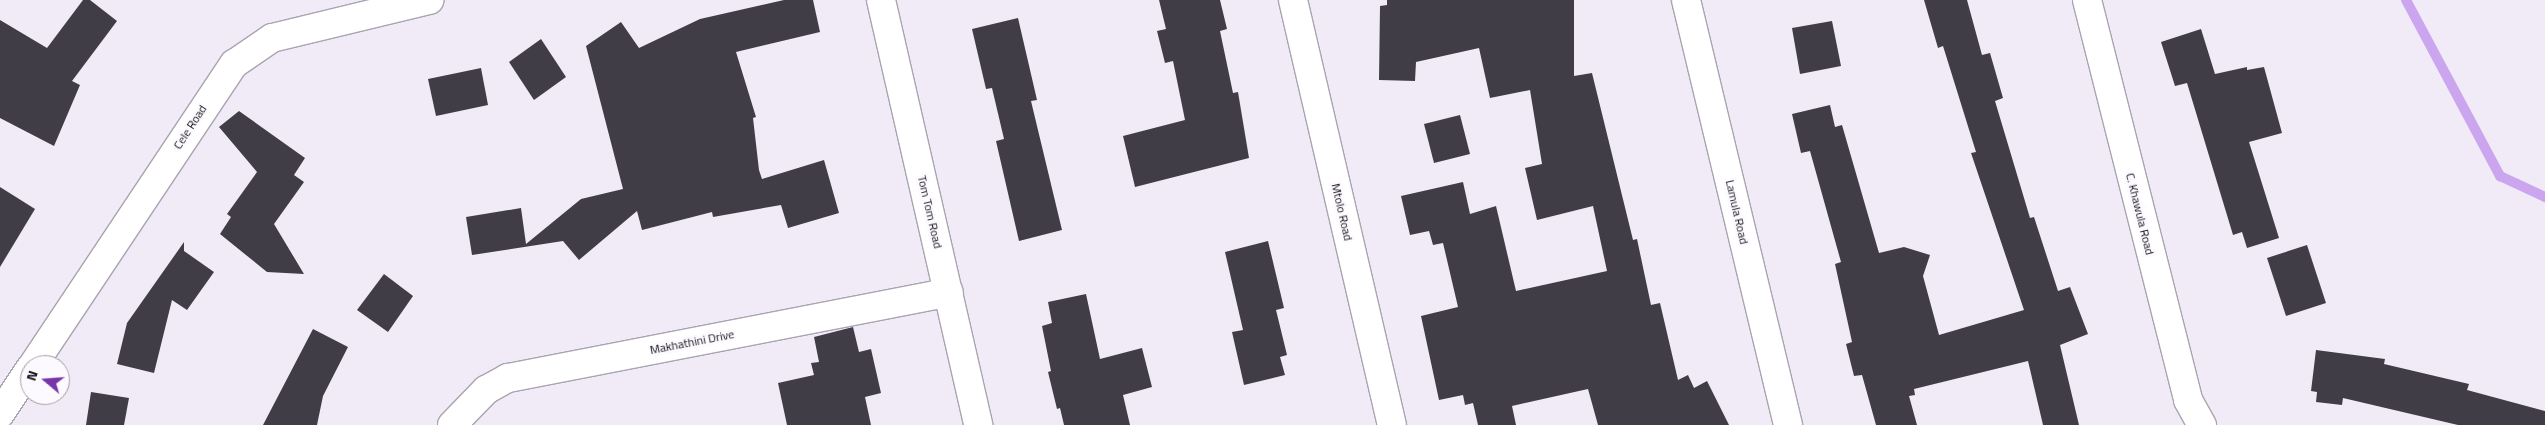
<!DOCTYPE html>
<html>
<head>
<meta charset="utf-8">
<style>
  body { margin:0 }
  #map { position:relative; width:2545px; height:425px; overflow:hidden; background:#f1ebf8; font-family:"Titillium Web",sans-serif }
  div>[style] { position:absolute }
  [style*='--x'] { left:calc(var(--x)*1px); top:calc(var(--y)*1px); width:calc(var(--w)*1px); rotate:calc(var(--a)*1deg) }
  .stream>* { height:10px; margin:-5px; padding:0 5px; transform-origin:5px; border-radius:5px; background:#cba6ef }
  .building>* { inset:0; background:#413d47 }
  .roads { filter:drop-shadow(1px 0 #a9a4b0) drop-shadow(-1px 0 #a9a4b0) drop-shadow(0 1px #a9a4b0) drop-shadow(0 -1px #a9a4b0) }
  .minor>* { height:28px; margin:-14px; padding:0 14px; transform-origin:14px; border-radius:14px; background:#fff }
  span { translate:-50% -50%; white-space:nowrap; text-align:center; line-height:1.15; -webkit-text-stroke:5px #fcfaff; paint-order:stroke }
  .street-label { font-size:12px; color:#151317 }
  .north { position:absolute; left:20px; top:355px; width:50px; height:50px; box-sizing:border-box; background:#fcfaff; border:1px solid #a09ea2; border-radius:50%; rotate:288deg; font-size:14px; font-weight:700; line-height:20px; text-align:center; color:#151317 }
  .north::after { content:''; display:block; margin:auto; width:18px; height:22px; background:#7735aa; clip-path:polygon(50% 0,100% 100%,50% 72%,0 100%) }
</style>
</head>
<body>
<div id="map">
  <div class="stream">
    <i style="--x:2406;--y:0;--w:200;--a:61.9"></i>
    <i style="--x:2500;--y:176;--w:50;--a:25"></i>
  </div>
  <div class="building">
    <i style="clip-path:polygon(83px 0,90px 0,117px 21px,72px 81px,80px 85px,54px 146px,0 118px,0 20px,47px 48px)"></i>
    <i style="clip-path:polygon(784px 0,813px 0,820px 32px,736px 52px,756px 117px,753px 118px,759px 170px,762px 179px,824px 160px,839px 213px,788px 228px,781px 205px,713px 217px,712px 212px,642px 230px,637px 211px,579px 260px,563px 241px,472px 255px,466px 217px,521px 208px,526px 244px,581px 199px,623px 189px,586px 46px,621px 22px,639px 48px,700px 19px)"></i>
    <i style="clip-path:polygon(1159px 0,1220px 0,1227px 29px,1220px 31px,1233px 93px,1238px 92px,1249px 158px,1135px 187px,1123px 136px,1185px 120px,1173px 61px,1165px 63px,1157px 31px,1166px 29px)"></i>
    <i style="clip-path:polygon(1387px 0,1574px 0,1574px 76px,1592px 73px,1633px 240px,1637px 239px,1651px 305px,1660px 303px,1678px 380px,1688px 375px,1694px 388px,1707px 381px,1729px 425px,1598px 425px,1588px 389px,1512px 406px,1516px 425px,1478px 425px,1473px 403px,1465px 405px,1463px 395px,1439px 400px,1421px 316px,1458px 307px,1443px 243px,1433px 245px,1429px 231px,1410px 235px,1401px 196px,1463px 182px,1470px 214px,1496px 206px,1516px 291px,1607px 271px,1593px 206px,1537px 220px,1525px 168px,1542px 164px,1530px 90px,1490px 98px,1479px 48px,1416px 62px,1415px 81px,1379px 80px,1380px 6px,1387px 5px)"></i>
    <i style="clip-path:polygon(1924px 0,1967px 0,1982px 55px,1990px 53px,2003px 98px,1995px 101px,2030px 218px,2034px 217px,2058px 291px,2070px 287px,2088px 334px,2060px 345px,2079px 425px,2043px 425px,2028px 361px,1914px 389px,1915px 395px,1909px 396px,1917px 425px,1876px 425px,1862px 375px,1854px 376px,1846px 344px,1852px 342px,1835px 264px,1841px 262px,1810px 151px,1801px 153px,1792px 114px,1830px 105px,1835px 127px,1842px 125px,1879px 253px,1904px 247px,1930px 255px,1923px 276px,1939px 335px,2024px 310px,1971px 153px,1976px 152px,1943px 46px,1938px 48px)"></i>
    <i style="clip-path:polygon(1018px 18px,1037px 100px,1031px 101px,1062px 230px,1019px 241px,996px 141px,1004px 139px,992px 88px,986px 89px,972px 29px)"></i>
    <i style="clip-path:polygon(1832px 21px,1841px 66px,1800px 74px,1792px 28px)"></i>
    <i style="clip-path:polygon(2201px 29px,2215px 74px,2247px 67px,2247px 70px,2264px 67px,2282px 133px,2249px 142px,2279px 238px,2247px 248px,2242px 232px,2233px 235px,2187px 83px,2175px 86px,2161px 42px)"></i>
    <i style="clip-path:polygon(541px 39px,566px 77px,534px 100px,509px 62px)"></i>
    <i style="clip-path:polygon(481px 68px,488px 105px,436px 116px,428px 79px)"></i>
    <i style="clip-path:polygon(239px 111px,305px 158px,294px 175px,304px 182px,274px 224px,304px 274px,267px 272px,220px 234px,231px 217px,227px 214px,257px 172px,219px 127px)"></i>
    <i style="clip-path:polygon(1460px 115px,1470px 154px,1434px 163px,1424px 124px)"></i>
    <i style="clip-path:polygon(0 187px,35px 209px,0 267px)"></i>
    <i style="clip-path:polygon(1268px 241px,1284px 308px,1276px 310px,1287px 355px,1280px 357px,1285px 375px,1244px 385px,1232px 332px,1243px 330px,1225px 252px)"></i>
    <i style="clip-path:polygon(184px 242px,184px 251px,214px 272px,187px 310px,172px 300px,154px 373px,117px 364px,127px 323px)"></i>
    <i style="clip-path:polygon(2307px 245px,2326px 303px,2286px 316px,2267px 258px)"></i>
    <i style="clip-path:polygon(384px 274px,413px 296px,388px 332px,357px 310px)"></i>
    <i style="clip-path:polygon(1086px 294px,1100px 359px,1142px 348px,1152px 387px,1123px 395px,1130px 425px,1064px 425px,1060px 408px,1057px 409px,1048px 372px,1051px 371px,1042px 326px,1052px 323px,1048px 302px)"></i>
    <i style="clip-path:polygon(853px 327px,859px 352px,871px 349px,881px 393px,865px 397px,871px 425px,787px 425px,778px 383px,814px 375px,811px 363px,819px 362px,814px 337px)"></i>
    <i style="clip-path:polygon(313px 329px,348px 347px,323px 396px,317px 425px,263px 425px)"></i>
    <i style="clip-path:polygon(2316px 350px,2385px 359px,2384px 364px,2469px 384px,2467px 390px,2545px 411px,2545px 425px,2458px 425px,2343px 398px,2342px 405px,2316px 402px,2317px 392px,2311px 391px)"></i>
    <i style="clip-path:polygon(91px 392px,129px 398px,124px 425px,86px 425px)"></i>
  </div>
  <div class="roads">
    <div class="minor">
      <i style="--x:881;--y:0;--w:436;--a:77.1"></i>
      <i style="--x:1293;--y:0;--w:436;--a:76.9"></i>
      <i style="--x:1686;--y:0;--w:437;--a:76.5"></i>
      <i style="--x:2087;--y:0;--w:413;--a:75.8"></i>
      <i style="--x:2188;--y:400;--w:29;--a:61"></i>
      <i style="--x:33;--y:365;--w:362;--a:-56.3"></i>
      <i style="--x:234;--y:64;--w:46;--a:-34.4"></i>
      <i style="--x:272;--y:38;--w:162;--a:-13.6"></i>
      <i style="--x:0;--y:414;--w:54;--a:-56.3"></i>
      <i style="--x:452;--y:425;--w:49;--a:-45.8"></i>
      <i style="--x:486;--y:390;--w:25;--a:-29"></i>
      <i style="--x:508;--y:378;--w:449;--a:-11"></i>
    </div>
  </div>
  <div class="street-label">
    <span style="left:190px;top:127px;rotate:-57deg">Cele Road</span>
    <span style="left:930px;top:212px;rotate:77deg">Tom Tom Road</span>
    <span style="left:1342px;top:212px;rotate:77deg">Mtolo Road</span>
    <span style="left:1737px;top:212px;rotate:77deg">Lamula Road</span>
    <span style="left:2140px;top:214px;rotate:76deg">C. Khawula Road</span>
    <span style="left:692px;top:342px;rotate:-11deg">Makhathini Drive</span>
  </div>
  <div class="north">N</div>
</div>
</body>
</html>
